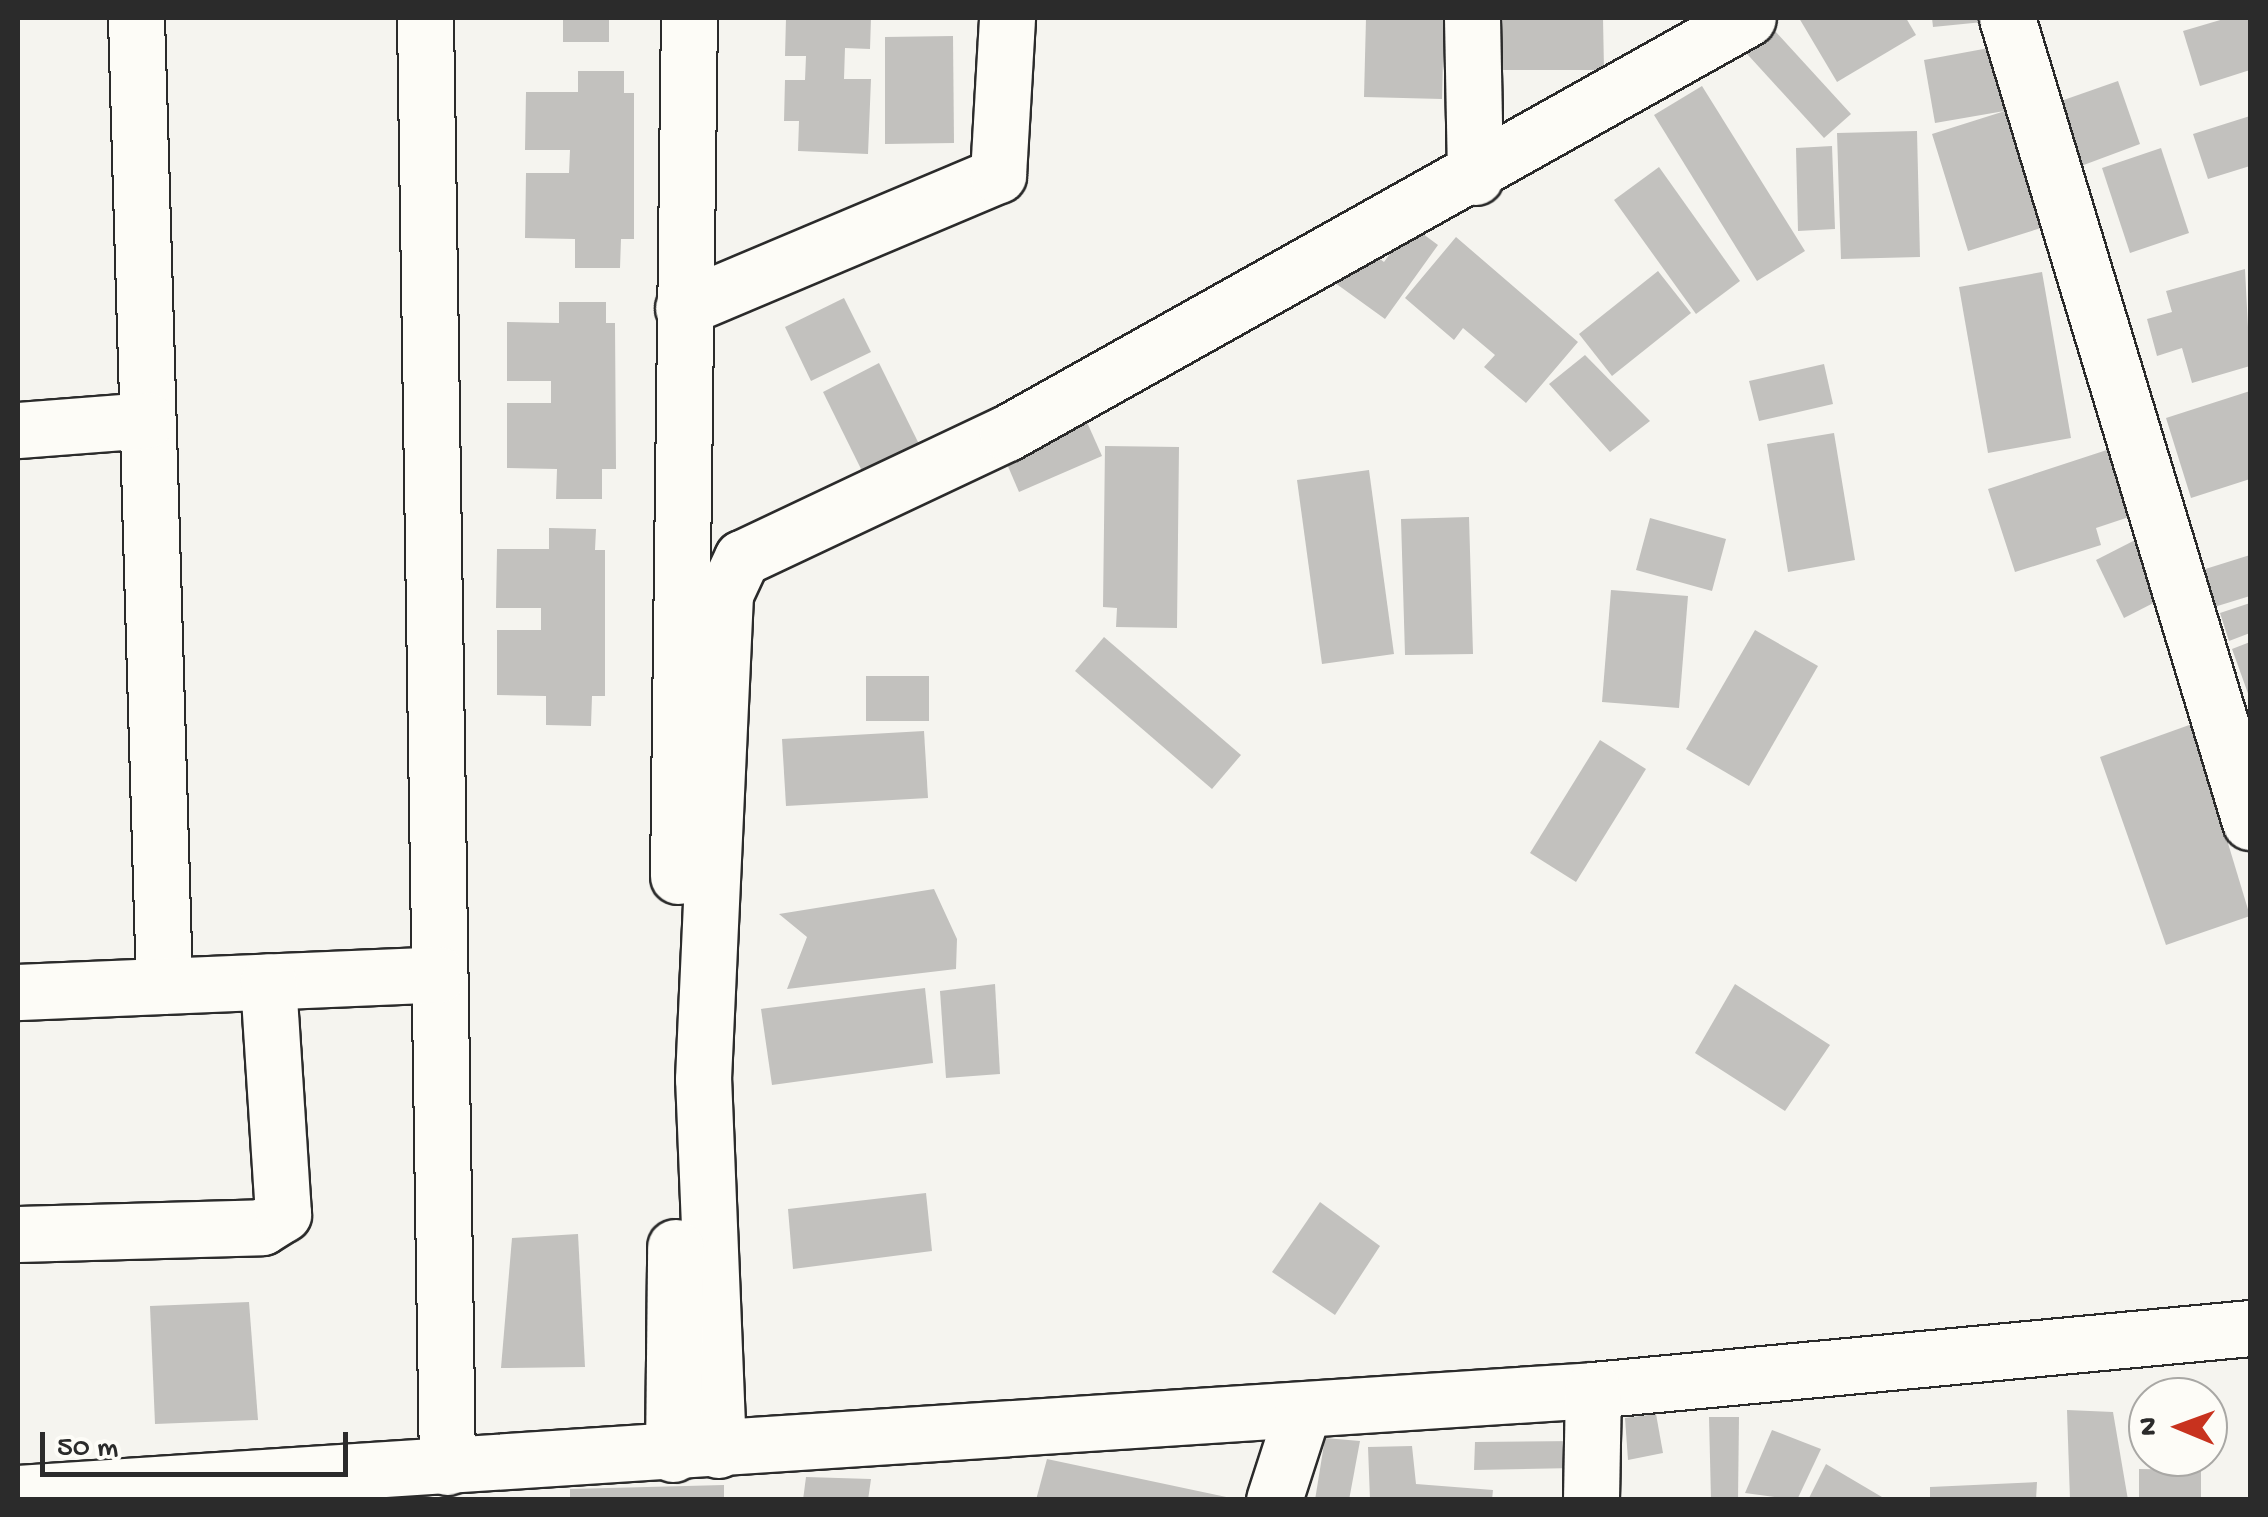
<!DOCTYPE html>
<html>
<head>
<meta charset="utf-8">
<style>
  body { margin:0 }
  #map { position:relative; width:2268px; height:1517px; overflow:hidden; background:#f5f4ef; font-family:"Gochi Hand",sans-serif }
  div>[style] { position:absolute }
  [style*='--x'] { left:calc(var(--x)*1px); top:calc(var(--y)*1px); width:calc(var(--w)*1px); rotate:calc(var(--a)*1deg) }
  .building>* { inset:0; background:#c2c1be }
  .roads { filter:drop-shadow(2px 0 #2b2b2b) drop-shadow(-2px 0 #2b2b2b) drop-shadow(0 2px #2b2b2b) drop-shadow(0 -2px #2b2b2b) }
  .minor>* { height:55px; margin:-27.5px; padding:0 27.5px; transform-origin:27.5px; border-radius:27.5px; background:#fdfcf7 }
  span { translate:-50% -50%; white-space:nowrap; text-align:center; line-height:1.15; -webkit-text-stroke:8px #fdfcf7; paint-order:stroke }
  .frame { position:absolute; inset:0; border:20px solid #2b2b2b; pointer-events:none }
  .north { position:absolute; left:2128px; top:1377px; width:100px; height:100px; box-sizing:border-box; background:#fdfcf7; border:2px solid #a9a8a5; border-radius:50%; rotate:271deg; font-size:28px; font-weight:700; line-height:40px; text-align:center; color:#2b2b2b }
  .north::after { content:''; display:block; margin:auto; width:35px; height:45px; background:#c8321e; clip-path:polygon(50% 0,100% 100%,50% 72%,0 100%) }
  .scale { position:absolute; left:40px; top:1432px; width:308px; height:45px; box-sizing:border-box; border:5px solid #2b2b2b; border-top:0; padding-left:12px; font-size:30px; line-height:35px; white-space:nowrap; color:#2b2b2b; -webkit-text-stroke:8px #fdfcf7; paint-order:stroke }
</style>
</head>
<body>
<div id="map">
  <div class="building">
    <i style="clip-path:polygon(563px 18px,609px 18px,609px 42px,563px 42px)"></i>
    <i style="clip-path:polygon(786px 18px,871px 18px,870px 49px,845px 48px,844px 79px,871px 79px,868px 154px,798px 151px,799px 121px,784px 121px,785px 80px,805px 80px,806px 56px,785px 56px)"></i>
    <i style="clip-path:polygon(1366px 18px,1444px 18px,1442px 99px,1364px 97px)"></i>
    <i style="clip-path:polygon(1501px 18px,1603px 18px,1604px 70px,1502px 70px)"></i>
    <i style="clip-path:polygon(1799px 18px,1906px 18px,1916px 35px,1837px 82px)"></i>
    <i style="clip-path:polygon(1932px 18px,1982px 18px,1983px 22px,1933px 27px)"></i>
    <i style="clip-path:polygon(2227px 18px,2250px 18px,2250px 70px,2200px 86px,2183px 31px)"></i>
    <i style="clip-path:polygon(1765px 20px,1851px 114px,1824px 138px,1738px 44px)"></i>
    <i style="clip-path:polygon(953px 36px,954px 143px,885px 144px,885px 37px)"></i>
    <i style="clip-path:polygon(2005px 45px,2016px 109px,1935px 123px,1924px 60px)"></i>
    <i style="clip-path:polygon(578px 71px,624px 71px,624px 93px,634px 93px,634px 239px,621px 239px,620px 268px,575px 268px,575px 239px,525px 238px,526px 173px,569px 173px,570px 150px,525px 150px,526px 92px,578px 92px)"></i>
    <i style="clip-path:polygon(2118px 81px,2140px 144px,2081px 166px,2058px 102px)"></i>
    <i style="clip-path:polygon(1702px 86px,1805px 251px,1757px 281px,1654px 115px)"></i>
    <i style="clip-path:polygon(2005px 111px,2017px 148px,2034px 143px,2042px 168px,2024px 174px,2041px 228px,1968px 251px,1932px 134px)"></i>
    <i style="clip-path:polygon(2250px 116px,2250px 166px,2208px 179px,2193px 134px)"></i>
    <i style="clip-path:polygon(1917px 131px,1920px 257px,1841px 259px,1837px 133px)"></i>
    <i style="clip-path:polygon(1832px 146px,1835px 229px,1798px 231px,1796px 148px)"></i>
    <i style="clip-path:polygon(2161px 148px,2189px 233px,2130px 253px,2102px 168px)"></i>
    <i style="clip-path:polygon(1659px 167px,1740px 281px,1696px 314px,1614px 200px)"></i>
    <i style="clip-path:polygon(1411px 225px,1438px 245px,1385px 319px,1331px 280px,1358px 243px,1384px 262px)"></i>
    <i style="clip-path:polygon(1456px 237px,1578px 342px,1526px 403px,1484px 367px,1495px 355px,1463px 328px,1454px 340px,1405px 298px)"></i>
    <i style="clip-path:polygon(2245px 269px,2250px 366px,2192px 383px,2182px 348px,2157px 356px,2147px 319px,2172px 312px,2166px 291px)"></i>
    <i style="clip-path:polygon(1658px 271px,1691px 313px,1612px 376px,1579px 334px)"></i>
    <i style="clip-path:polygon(2042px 272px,2071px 438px,1988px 453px,1959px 287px)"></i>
    <i style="clip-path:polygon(844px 298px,871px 352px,811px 381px,785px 327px)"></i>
    <i style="clip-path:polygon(559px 302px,606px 302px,606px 323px,615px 323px,616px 469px,602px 469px,602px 499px,556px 499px,557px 469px,507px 468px,507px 403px,551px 403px,551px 381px,507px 381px,507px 322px,559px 323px)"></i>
    <i style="clip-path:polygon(1585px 355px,1650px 421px,1610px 452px,1549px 384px)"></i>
    <i style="clip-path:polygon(879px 363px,919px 444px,863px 473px,823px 392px)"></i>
    <i style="clip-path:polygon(1824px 364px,1833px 404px,1759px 421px,1749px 381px)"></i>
    <i style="clip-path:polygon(2250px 391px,2250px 479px,2191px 498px,2166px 418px)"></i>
    <i style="clip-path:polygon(1086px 420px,1102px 456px,1019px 492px,1004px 457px)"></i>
    <i style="clip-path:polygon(1834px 433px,1855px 560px,1788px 572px,1767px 444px)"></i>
    <i style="clip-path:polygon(1105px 446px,1179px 447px,1177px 628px,1116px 627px,1117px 608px,1103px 607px)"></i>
    <i style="clip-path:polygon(2116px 447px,2138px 514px,2096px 528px,2101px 545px,2015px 572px,1988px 489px)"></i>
    <i style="clip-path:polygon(1369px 470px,1394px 654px,1322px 664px,1297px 480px)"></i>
    <i style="clip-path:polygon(1469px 517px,1473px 654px,1405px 655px,1401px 519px)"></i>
    <i style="clip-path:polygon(1650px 518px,1726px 539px,1712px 591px,1636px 570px)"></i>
    <i style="clip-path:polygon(549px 528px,596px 529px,595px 550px,605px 550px,605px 696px,592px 696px,591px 726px,546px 725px,546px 696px,497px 695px,497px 630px,541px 630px,541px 608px,496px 608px,497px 549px,549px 549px)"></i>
    <i style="clip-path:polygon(2145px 535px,2173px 593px,2124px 618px,2096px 560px)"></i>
    <i style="clip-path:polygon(2250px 555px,2250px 596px,2211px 608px,2199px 571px)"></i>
    <i style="clip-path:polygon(1611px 590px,1688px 596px,1679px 708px,1602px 702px)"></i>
    <i style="clip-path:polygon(2250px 603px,2250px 633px,2229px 641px,2220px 613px)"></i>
    <i style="clip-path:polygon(1755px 630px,1818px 666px,1749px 786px,1686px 749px)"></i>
    <i style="clip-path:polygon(1104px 637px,1241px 755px,1212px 789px,1075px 671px)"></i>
    <i style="clip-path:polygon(2250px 642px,2250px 699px,2232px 649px)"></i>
    <i style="clip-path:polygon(866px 676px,929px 676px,929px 721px,866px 721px)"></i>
    <i style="clip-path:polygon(2192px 724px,2250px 916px,2166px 945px,2100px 757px)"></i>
    <i style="clip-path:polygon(924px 731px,928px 798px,786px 806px,782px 739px)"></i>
    <i style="clip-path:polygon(1600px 740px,1646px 769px,1576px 882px,1530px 853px)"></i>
    <i style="clip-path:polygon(934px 889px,957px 939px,956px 969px,787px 989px,807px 937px,779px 914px)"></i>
    <i style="clip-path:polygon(995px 984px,1000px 1074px,946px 1078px,940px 991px)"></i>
    <i style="clip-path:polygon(1735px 984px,1830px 1045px,1785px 1111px,1695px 1053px)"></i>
    <i style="clip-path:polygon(925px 988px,933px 1063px,772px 1085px,761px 1009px)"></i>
    <i style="clip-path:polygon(926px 1193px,932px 1251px,793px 1269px,788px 1209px)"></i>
    <i style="clip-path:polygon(1320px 1202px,1380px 1246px,1335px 1315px,1272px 1272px)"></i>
    <i style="clip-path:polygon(578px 1234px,585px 1367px,501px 1368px,512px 1238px)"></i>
    <i style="clip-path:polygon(249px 1302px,258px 1420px,155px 1424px,150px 1306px)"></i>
    <i style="clip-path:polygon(2209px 1388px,2209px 1397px,2148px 1397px,2145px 1406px,2144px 1390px)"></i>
    <i style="clip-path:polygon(2067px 1410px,2113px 1412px,2128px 1500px,2070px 1500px)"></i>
    <i style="clip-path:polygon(1656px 1414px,1663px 1453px,1628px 1460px,1625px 1418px)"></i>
    <i style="clip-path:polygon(1709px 1417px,1739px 1417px,1738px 1500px,1711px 1500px)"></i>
    <i style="clip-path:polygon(1772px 1430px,1821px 1449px,1797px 1500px,1745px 1493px)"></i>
    <i style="clip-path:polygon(1325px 1438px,1360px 1441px,1349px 1500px,1315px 1500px)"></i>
    <i style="clip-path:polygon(1578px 1441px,1575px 1468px,1474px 1470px,1475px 1442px)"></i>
    <i style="clip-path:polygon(1412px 1446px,1416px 1484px,1493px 1490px,1492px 1500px,1370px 1500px,1368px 1447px)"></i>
    <i style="clip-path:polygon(1047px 1459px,1231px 1498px,1231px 1500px,1036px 1500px)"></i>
    <i style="clip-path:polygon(1826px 1464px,1887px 1500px,1808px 1500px)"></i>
    <i style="clip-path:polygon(2139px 1469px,2201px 1470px,2201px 1500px,2139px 1500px)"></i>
    <i style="clip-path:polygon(806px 1477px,871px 1479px,868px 1500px,803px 1500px)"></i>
    <i style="clip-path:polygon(2037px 1482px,2036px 1500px,1930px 1500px,1930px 1487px)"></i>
    <i style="clip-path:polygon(724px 1485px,724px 1500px,570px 1500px,570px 1489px)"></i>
  </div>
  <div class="roads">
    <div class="minor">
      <i style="--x:136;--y:18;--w:968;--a:88.34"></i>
      <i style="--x:425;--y:18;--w:1449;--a:89.13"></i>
      <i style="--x:1472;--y:18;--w:159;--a:88.9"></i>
      <i style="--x:2007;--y:18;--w:840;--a:73.18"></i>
      <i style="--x:683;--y:308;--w:342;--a:-22.9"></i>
      <i style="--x:998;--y:175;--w:157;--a:-86.7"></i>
      <i style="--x:18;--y:430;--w:129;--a:-4.4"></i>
      <i style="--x:678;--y:876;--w:858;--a:-89.27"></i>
      <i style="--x:18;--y:992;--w:421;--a:-2.4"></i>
      <i style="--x:18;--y:1234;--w:244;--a:-1.6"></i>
      <i style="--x:262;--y:1227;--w:25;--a:-32"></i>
      <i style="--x:283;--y:1214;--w:233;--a:-93.7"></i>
      <i style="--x:718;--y:1450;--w:371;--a:-92.3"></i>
      <i style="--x:703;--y:1079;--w:485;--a:-87.4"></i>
      <i style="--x:725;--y:594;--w:40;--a:-65"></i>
      <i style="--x:742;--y:558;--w:293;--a:-25.3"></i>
      <i style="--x:1007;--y:433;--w:849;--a:-29.25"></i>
      <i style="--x:673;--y:1454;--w:207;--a:-89.4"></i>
      <i style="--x:18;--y:1493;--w:1578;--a:-3.74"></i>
      <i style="--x:1593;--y:1390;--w:660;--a:-5.39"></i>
      <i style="--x:1274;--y:1500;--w:95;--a:-72.1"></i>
      <i style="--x:1591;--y:1500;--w:110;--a:-89"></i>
    </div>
  </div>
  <div class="frame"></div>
  <div class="north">N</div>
  <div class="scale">50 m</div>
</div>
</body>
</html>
